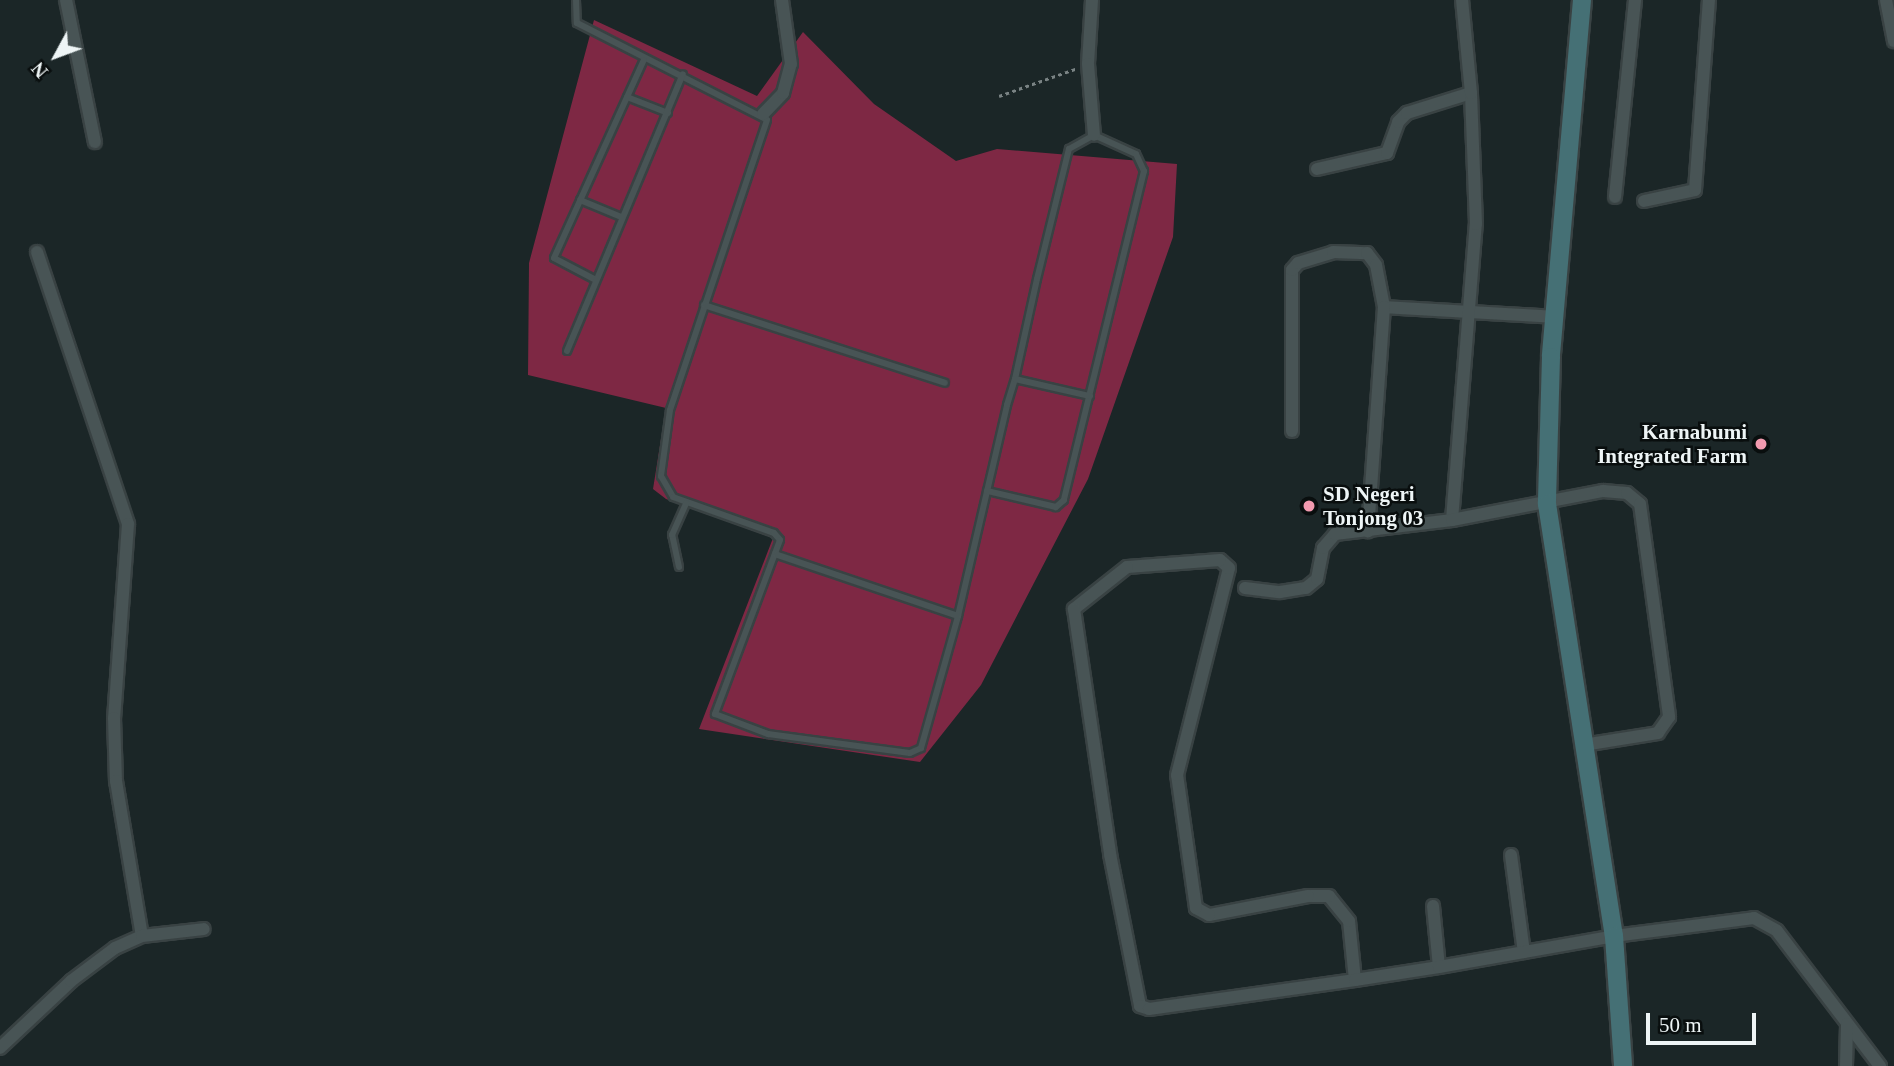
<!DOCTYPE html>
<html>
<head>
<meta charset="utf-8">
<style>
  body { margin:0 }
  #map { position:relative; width:1894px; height:1066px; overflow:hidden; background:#1b2627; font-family:"Times New Roman",serif }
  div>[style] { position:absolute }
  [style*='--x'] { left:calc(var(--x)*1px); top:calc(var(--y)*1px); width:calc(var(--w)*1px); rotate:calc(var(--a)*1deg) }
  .green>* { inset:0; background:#7e2844 }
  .path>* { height:2.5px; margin-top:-1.25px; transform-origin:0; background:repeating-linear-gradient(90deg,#7a8384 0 3.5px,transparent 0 7px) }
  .roads { filter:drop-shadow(2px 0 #394243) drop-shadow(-2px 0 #394243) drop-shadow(0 2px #394243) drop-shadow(0 -2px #394243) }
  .lane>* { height:6px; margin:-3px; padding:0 3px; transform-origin:3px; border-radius:3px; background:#485455 }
  .street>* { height:12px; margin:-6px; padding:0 6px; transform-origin:6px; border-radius:6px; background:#485455 }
  .secondary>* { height:18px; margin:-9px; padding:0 9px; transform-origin:9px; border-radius:9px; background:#457075 }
  .dots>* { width:19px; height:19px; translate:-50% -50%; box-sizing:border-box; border:4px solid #090e0e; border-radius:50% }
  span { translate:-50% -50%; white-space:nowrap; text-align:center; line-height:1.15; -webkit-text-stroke:5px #090e0e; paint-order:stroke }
  .poi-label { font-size:21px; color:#eef5f6; font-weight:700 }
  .right { translate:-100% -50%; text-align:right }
  .left { translate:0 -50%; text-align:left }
  .north { position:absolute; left:21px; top:21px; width:70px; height:70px; -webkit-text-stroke:5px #090e0e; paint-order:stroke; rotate:229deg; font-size:19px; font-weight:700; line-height:28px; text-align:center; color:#eef5f6 }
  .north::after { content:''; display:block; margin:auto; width:24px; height:32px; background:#eef5f6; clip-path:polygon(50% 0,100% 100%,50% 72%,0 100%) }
  .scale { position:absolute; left:1646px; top:1013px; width:110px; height:32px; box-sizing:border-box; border:4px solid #eef5f6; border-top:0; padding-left:9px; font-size:21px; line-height:24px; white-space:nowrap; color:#eef5f6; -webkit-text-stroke:5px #090e0e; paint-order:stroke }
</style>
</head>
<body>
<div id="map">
  <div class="green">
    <i style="clip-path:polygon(594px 20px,757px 96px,803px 32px,874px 104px,956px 161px,997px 149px,1177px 164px,1173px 237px,1088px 479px,981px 685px,920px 762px,699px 729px,773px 538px,666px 499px,653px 489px,666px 408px,528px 375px,529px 263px)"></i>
  </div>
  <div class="path">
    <i style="--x:999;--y:96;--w:81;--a:-19.6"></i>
  </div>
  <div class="roads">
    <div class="lane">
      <i style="--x:576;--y:0;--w:23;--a:88"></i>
      <i style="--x:577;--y:23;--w:213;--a:27"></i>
      <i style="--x:767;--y:120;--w:306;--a:108.5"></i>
      <i style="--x:670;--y:410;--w:67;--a:97.8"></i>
      <i style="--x:661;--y:476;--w:24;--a:60"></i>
      <i style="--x:673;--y:497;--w:107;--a:19.6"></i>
      <i style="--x:774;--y:533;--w:9;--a:49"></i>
      <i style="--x:780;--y:540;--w:186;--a:110.5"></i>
      <i style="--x:715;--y:714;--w:57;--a:20.7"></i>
      <i style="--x:768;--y:734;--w:143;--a:7.6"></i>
      <i style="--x:910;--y:753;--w:12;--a:-24"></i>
      <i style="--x:921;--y:748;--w:137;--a:-74.3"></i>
      <i style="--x:958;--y:616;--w:217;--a:-76.9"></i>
      <i style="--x:1007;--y:405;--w:27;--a:-73"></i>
      <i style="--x:1015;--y:379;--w:102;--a:-77.6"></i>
      <i style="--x:1037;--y:279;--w:134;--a:-76.2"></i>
      <i style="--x:1069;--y:149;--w:29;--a:-29"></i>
      <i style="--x:1094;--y:135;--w:46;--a:24.3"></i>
      <i style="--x:1136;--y:154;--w:19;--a:65"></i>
      <i style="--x:1144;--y:171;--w:339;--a:103.7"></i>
      <i style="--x:1064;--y:500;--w:11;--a:139"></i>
      <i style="--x:1056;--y:507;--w:71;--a:-166.9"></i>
      <i style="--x:627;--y:97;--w:44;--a:21.3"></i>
      <i style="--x:580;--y:200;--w:44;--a:22.5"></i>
      <i style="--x:594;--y:279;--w:45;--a:-152.3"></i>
      <i style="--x:554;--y:258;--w:217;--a:-65.6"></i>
      <i style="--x:704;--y:305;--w:253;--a:17.9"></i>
      <i style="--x:567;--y:351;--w:300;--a:-67.3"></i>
      <i style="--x:1015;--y:379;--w:77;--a:12.8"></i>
      <i style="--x:775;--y:554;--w:193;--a:18.7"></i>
      <i style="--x:679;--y:567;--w:33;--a:-102"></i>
      <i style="--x:672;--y:535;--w:35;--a:-66"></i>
    </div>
    <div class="street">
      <i style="--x:66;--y:0;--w:145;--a:78.5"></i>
      <i style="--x:1092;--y:0;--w:64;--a:93.6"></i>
      <i style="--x:1088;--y:64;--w:71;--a:85.2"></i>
      <i style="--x:1886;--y:0;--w:42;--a:79"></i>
      <i style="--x:763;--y:114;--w:29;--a:-46"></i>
      <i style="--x:783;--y:93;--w:30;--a:-75"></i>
      <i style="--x:791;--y:64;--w:65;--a:-98"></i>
      <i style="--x:1317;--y:169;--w:72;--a:-12.9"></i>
      <i style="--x:1387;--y:153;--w:33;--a:-70"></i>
      <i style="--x:1398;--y:122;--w:13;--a:-45"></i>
      <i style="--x:1407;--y:113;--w:67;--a:-17.4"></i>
      <i style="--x:1615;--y:197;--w:198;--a:-84.2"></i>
      <i style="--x:1644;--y:201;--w:52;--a:-12.2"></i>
      <i style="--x:1695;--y:190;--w:191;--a:-85.8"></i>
      <i style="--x:37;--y:252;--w:287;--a:71.5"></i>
      <i style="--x:128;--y:524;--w:195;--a:94.1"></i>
      <i style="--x:114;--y:718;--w:63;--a:88.2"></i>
      <i style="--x:116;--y:781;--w:157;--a:80.5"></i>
      <i style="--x:1384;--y:307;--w:172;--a:3.3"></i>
      <i style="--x:1292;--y:431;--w:161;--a:-90"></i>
      <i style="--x:1292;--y:270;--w:9;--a:-49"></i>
      <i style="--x:1298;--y:263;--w:37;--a:-17"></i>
      <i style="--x:1333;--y:252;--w:34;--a:2"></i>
      <i style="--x:1367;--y:253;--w:15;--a:53"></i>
      <i style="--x:1376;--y:265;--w:43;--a:79.2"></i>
      <i style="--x:1384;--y:307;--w:225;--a:94.1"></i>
      <i style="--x:1452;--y:520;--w:297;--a:-85.4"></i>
      <i style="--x:1476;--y:224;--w:131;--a:-92.2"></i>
      <i style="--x:1471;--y:93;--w:93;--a:-95.5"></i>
      <i style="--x:1245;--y:588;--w:35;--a:7"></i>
      <i style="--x:1280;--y:592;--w:26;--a:-9"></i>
      <i style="--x:1306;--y:588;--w:14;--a:-39"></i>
      <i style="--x:1317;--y:579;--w:32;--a:-79"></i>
      <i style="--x:1323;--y:548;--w:18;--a:-49"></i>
      <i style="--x:1335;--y:534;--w:118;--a:-6.8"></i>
      <i style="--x:1452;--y:520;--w:154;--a:-10.9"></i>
      <i style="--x:1603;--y:491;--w:24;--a:5"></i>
      <i style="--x:1627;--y:493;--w:17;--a:40"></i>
      <i style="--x:1640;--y:504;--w:215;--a:82.2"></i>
      <i style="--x:1669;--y:717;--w:19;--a:125"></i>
      <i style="--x:1658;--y:733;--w:76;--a:170.9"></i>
      <i style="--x:1511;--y:855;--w:98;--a:82.4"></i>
      <i style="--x:1433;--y:906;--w:61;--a:84.4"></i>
      <i style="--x:1355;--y:980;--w:59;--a:-95.8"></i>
      <i style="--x:1349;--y:921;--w:32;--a:-129"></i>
      <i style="--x:1329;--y:896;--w:21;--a:180"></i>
      <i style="--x:1308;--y:896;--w:101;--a:169.1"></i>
      <i style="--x:1209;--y:915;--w:15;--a:-152"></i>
      <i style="--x:1196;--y:908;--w:134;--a:-98.1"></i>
      <i style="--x:1177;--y:775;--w:213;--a:-75.9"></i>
      <i style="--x:1229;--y:568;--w:12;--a:-138"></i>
      <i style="--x:1220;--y:560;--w:93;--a:175.7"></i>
      <i style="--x:1127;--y:567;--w:68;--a:141.6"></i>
      <i style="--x:1074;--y:609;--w:248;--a:81.6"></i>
      <i style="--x:1110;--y:854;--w:155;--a:78.8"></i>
      <i style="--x:1140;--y:1006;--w:9;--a:18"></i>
      <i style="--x:1149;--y:1009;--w:208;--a:-8"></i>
      <i style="--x:1355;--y:980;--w:85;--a:-8.8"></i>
      <i style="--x:1439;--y:967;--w:178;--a:-10"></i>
      <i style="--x:1614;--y:936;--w:141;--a:-7.3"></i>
      <i style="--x:1754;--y:918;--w:26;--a:29"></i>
      <i style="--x:1777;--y:931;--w:170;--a:52.7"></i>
      <i style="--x:0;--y:1048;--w:98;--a:-43.3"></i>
      <i style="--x:71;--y:981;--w:55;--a:-36.9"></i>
      <i style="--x:115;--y:948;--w:30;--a:-24"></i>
      <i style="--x:142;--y:936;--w:62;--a:-6.4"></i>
      <i style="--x:1846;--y:1066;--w:42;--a:-88.6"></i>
    </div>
    <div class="secondary">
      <i style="--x:1582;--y:0;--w:358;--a:95"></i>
      <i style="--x:1551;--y:357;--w:147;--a:91.6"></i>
      <i style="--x:1547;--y:504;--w:437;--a:81.2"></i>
      <i style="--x:1614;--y:936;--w:130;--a:86"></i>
    </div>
  </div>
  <div class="dots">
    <i style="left:1761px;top:444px;background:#f29aaf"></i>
    <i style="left:1309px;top:506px;background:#f29aaf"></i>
  </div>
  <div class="poi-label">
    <span class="right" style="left:1747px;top:444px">Karnabumi<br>Integrated Farm</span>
    <span class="left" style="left:1323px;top:506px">SD Negeri<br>Tonjong 03</span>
  </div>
  <div class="north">N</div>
  <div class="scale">50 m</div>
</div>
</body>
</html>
